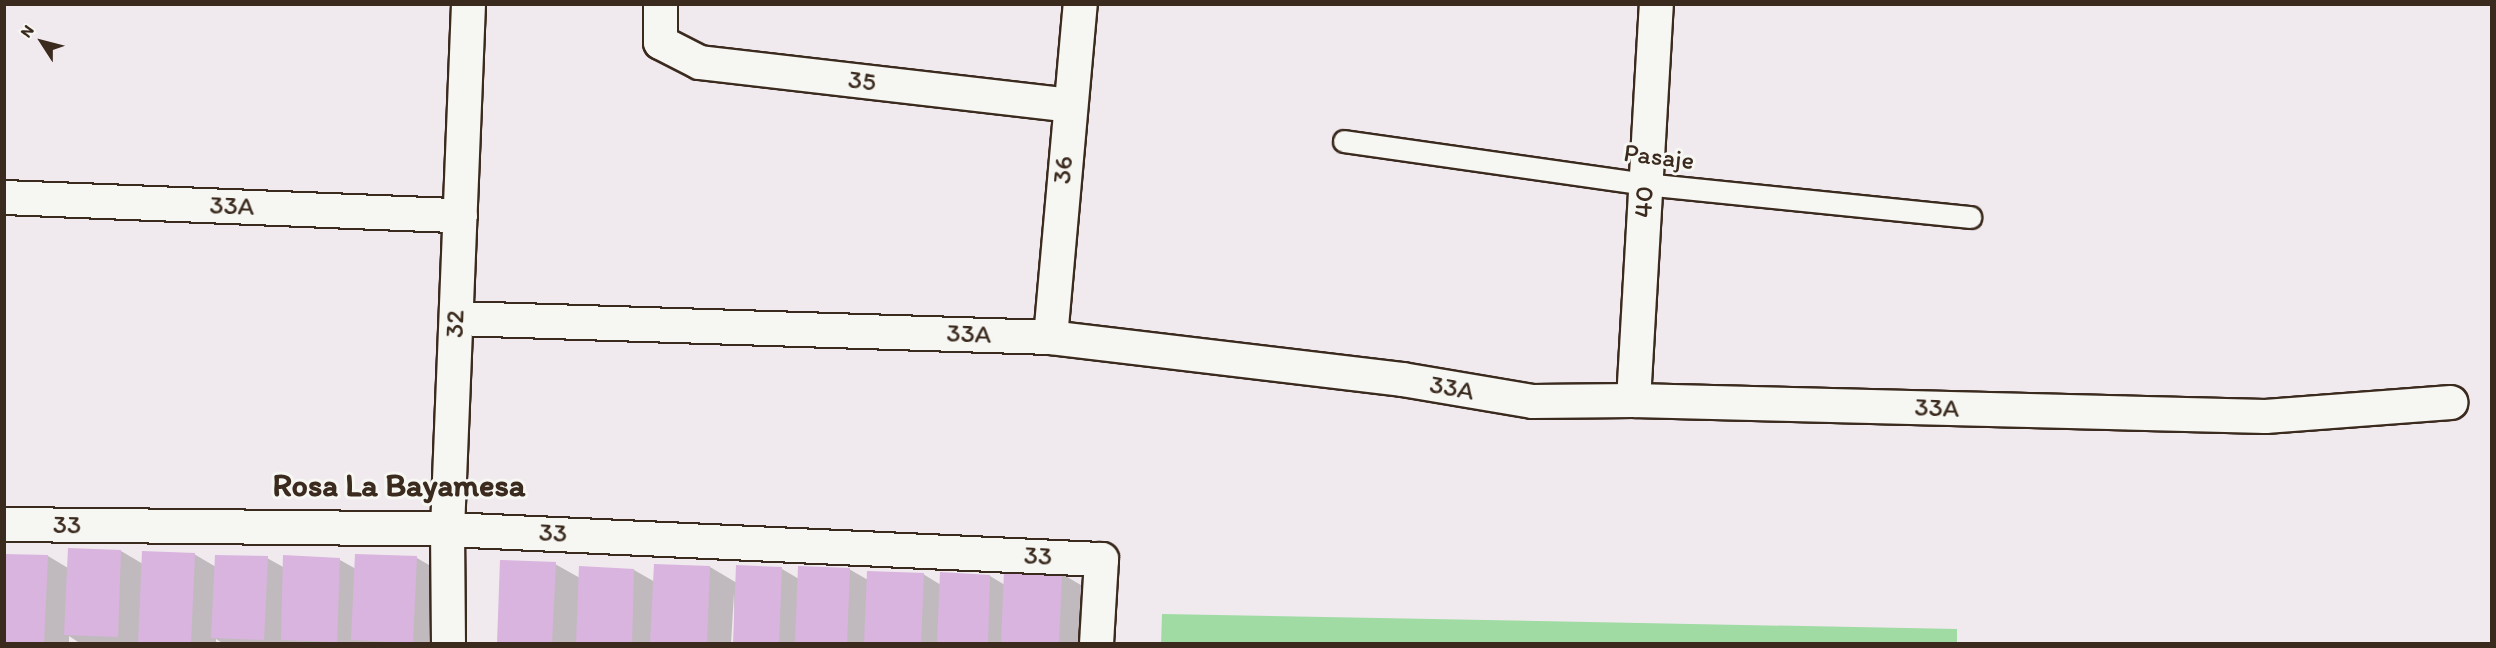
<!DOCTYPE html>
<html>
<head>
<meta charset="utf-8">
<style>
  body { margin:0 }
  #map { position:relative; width:2496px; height:648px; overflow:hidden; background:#f0e9ee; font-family:Itim,sans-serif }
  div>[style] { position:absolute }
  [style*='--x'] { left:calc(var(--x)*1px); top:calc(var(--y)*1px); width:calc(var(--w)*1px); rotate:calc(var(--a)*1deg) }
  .green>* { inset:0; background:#9fdba2 }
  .shadow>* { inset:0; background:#0003 }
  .building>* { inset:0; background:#d9b4de }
  .roads { filter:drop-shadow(2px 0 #3b2a1e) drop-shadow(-2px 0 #3b2a1e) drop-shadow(0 2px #3b2a1e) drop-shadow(0 -2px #3b2a1e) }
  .lane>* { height:21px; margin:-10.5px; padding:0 10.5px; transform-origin:10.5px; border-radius:10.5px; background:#f6f6f2 }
  .street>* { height:33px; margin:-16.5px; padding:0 16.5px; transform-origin:16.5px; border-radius:16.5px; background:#f6f6f2 }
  span { translate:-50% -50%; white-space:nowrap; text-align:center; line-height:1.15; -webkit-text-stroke:6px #f6f6f2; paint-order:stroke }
  .street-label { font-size:26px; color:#3b2a1e }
  .district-label { font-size:32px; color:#3b2a1e; font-weight:700 }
  .frame { position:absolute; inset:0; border:6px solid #3b2a1e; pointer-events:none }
  .north { position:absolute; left:12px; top:12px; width:60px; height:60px; -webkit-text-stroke:4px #f6f6f2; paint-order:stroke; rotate:306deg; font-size:16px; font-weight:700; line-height:24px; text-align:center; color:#3b2a1e }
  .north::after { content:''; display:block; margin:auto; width:21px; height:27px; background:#3b2a1e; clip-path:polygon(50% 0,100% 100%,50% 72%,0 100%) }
</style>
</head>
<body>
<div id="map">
  <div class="green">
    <i style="clip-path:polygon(1162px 614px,1957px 629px,1957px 643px,1161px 644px)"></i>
  </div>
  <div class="shadow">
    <i style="clip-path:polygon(121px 551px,143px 564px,194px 554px,216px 567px,267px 558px,285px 568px,340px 560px,356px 569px,417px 558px,441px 572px,438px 644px,224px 644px,216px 639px,216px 644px,81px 644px,69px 636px,69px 644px,4px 644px,4px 555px,48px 556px,68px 568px)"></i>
    <i style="clip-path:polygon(555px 564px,580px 578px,581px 568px,634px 570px,655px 582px,710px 567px,737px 583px,782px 569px,799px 579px,849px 569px,868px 580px,923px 574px,941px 585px,942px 574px,990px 576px,1005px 585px,1062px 574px,1086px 588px,1084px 644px,735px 644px,734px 593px,731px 644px,498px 644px)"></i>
  </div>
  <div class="building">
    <i style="clip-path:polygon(68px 548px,121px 550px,118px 637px,64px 635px)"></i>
    <i style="clip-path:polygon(142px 551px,195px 553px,191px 644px,138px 644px)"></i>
    <i style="clip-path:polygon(4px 554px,48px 555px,44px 644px,4px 642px)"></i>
    <i style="clip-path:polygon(355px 554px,417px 556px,413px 643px,351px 640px)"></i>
    <i style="clip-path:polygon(215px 555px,268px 556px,264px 640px,211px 638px)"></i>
    <i style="clip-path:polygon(283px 555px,340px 558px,337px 642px,281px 640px)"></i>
    <i style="clip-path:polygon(500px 560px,556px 562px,552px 644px,497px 644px)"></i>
    <i style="clip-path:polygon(654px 564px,710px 566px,707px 644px,650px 644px)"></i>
    <i style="clip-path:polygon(736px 565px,782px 567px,779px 644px,733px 644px)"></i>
    <i style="clip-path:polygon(579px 566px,634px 569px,632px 644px,576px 644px)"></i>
    <i style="clip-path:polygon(798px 566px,850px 568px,847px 644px,795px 644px)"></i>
    <i style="clip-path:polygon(1004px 570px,1062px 572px,1059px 644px,1001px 644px)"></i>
    <i style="clip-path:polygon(867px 571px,924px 573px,921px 644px,864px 644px)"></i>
    <i style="clip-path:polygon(940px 572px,990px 575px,988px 644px,937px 644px)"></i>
  </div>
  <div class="roads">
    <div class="lane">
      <i style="--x:1344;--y:141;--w:304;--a:8.1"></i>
      <i style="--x:1645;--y:184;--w:327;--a:5.8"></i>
    </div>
    <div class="street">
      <i style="--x:660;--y:4;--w:38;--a:90"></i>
      <i style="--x:660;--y:42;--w:44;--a:27.1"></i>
      <i style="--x:699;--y:62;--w:372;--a:6.6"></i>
      <i style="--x:4;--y:197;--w:456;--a:2.3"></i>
      <i style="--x:456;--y:318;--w:594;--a:1.83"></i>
      <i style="--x:1050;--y:337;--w:354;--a:6.8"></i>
      <i style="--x:1402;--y:379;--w:132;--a:9.6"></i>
      <i style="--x:1532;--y:401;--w:101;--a:-0.6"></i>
      <i style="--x:1633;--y:400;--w:632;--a:1.45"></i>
      <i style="--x:2265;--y:416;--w:186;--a:-4.3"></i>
      <i style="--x:1050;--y:337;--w:334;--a:-84.9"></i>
      <i style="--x:1633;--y:400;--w:397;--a:-86.7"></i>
      <i style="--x:4;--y:524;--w:443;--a:0.6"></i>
      <i style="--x:447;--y:529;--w:655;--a:2.63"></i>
      <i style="--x:1101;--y:559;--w:85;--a:93.4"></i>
      <i style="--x:448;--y:644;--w:115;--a:-90.5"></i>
      <i style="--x:447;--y:529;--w:525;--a:-87.71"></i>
    </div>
  </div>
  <div class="street-label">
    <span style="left:862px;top:81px;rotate:7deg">35</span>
    <span style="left:1659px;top:157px;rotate:7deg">Pasaje</span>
    <span style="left:1063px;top:170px;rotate:-85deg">36</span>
    <span style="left:1644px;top:202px;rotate:-87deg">40</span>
    <span style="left:232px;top:206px;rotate:2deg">33A</span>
    <span style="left:455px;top:324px;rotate:-88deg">32</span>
    <span style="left:969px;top:334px;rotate:2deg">33A</span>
    <span style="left:1452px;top:388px;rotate:10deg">33A</span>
    <span style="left:1937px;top:408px;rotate:2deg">33A</span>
    <span style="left:67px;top:525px;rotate:1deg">33</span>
    <span style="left:553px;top:533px;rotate:3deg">33</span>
    <span style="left:1038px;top:556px;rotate:3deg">33</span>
  </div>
  <div class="district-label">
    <span style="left:399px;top:485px">Rosa La Bayamesa</span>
  </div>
  <div class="frame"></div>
  <div class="north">N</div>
</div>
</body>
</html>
